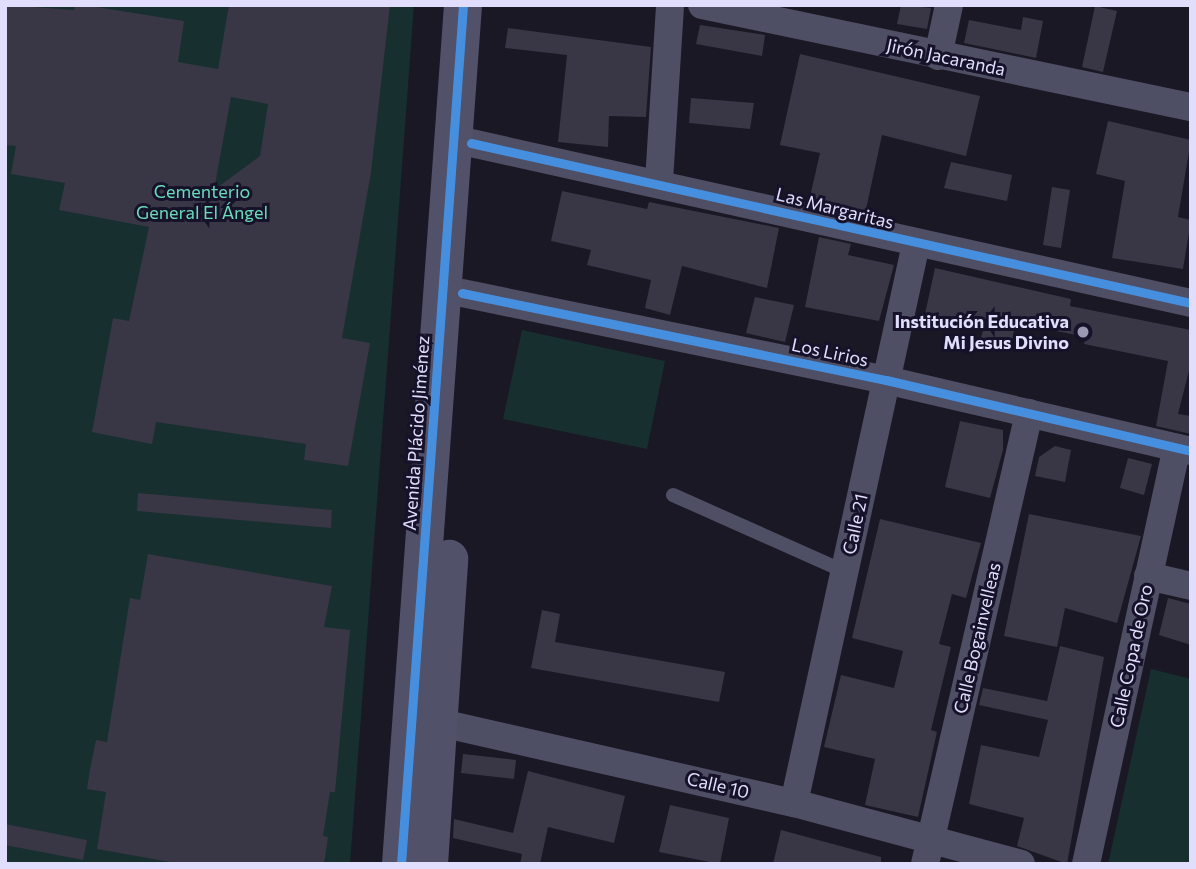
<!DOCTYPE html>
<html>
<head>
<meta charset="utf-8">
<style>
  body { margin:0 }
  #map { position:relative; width:1196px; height:869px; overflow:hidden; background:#1a1824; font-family:Commissioner,sans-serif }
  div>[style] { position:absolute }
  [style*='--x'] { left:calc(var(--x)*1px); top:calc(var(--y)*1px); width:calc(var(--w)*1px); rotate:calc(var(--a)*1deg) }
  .green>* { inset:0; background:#172f2f }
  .building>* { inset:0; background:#393645 }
  .lane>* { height:14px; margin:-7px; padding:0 7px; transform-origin:7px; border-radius:7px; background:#4e4e64 }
  .street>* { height:28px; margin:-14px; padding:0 14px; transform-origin:14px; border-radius:14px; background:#4e4e64 }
  .secondary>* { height:38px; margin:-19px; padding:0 19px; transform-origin:19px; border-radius:19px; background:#51516a }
  .cycleway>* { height:9px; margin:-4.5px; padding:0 4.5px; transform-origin:4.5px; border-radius:4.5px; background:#468fdf }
  .dots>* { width:19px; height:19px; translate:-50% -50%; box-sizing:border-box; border:4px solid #16122a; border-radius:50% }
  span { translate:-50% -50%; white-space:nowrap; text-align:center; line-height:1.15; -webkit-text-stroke:6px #16122a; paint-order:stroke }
  .street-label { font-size:18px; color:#e0ddfd }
  .park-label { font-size:18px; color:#6bdbbb }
  .poi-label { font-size:18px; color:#e0ddfd; font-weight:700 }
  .right { translate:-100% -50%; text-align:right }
  .frame { position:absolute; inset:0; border:7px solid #e0ddfd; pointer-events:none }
</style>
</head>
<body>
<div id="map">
  <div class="green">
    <i style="clip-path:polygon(5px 5px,414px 5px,350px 864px,5px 864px)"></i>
    <i style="clip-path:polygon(522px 330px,665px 361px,647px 449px,503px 419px)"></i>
    <i style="clip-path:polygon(1151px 669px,1191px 679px,1191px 864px,1108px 864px)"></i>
  </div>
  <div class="building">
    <i style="clip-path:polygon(evenodd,5px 5px,74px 10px,75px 5px,84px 5px,184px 21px,178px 62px,218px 69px,229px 5px,390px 5px,371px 172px,342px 338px,370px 343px,348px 466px,304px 460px,306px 444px,156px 422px,152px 444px,92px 432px,113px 318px,129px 321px,149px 227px,59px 210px,65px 183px,11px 174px,16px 146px,5px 145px,5px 5px,231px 97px,268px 104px,260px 156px,214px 190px,231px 97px)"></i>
    <i style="clip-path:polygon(901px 5px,931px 8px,927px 29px,897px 24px)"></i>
    <i style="clip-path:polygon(1095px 6px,1117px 11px,1103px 72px,1082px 67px)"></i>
    <i style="clip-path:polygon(1023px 17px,1043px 21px,1036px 58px,964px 43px,969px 20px,1021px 30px)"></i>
    <i style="clip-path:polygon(700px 25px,765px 35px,762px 56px,696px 44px)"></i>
    <i style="clip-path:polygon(508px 28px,651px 47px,646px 117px,609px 116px,608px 147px,558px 142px,567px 55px,505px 48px)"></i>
    <i style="clip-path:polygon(800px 54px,980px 96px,966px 156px,882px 135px,865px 214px,809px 201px,820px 153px,780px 145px)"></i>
    <i style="clip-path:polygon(691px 98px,754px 103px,750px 129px,689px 123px)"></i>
    <i style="clip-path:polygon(1108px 121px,1191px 140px,1178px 217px,1191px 220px,1183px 269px,1112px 258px,1125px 181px,1096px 174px)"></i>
    <i style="clip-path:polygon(951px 162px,1012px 175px,1007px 201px,944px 188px)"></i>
    <i style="clip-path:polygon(1052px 187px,1070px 190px,1061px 248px,1043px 245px)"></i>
    <i style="clip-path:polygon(562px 191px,647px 209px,649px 202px,779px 228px,767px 288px,682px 266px,670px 315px,645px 308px,651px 280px,587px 265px,591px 250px,551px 241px)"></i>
    <i style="clip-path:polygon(819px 237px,851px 244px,848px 255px,894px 265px,879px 321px,805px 307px)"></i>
    <i style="clip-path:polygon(935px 268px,1071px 299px,1070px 306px,1191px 330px,1191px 363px,1178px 414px,1191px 416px,1191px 434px,1156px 426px,1168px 361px,1084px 344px,1086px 337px,1016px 323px,1010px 349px,980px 341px,984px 327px,925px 314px)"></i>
    <i style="clip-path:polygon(755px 297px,794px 305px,785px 342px,746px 333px)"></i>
    <i style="clip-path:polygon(960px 421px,1003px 430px,1003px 450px,990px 498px,945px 487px)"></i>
    <i style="clip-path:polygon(1055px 446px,1071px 450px,1065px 482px,1035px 476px,1039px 457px)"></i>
    <i style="clip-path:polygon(1128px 458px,1152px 464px,1144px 495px,1120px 488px)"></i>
    <i style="clip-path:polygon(138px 493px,332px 510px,331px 528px,137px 511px)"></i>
    <i style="clip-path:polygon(1029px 514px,1141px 536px,1117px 623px,1065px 608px,1057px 647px,1004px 636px)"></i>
    <i style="clip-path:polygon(880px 519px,981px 543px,966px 598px,952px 594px,939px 644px,951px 647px,931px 730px,937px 732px,918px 817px,865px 805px,875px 759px,824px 747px,841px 675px,894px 688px,903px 651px,852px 638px)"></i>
    <i style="clip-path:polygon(148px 554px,332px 586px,324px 627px,350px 630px,335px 792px,330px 792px,323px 836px,328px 837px,324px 864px,181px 864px,97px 849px,106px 792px,87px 789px,90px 769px,96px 740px,107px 742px,130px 598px,140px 600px)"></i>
    <i style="clip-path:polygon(1168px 598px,1191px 604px,1191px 645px,1159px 635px)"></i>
    <i style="clip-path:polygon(542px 610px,560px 614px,555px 642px,725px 672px,719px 702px,531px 668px)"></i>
    <i style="clip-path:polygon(1060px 646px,1104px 657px,1067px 864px,1017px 846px,1024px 818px,969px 804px,981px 745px,1039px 757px,1048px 720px,979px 705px,983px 688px,1047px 701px)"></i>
    <i style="clip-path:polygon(463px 754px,516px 760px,514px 779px,461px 773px)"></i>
    <i style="clip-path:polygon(528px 771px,625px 796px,614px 843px,548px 827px,540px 864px,520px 864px,522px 854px,453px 838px,454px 819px,513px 833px)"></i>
    <i style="clip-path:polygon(670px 805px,729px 818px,720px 864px,659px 852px)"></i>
    <i style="clip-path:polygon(5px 824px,87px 840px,83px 860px,5px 845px)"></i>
    <i style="clip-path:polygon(781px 830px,881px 857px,881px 864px,773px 864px)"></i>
  </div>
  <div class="lane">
    <i style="--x:673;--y:495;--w:187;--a:24"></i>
  </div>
  <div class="street">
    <i style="--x:702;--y:5;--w:500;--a:11.8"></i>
    <i style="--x:938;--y:56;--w:52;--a:-77.8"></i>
    <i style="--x:471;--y:143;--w:738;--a:12.53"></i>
    <i style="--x:659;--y:181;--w:176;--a:-86.4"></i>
    <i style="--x:462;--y:293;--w:433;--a:11.6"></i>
    <i style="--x:886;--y:380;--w:313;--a:13.1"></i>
    <i style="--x:1148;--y:576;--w:44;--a:13.1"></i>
    <i style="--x:419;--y:718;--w:385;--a:12.8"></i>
    <i style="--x:794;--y:803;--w:235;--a:15"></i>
    <i style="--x:794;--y:803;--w:572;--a:-77.69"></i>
    <i style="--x:925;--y:864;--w:463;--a:-77"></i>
    <i style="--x:1086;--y:864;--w:426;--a:-77.7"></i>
  </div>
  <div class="secondary">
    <i style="--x:401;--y:864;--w:861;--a:-85.87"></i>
    <i style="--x:429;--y:864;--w:306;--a:-86.2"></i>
  </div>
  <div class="cycleway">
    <i style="--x:471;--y:143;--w:738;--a:12.53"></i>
    <i style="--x:462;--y:293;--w:433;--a:11.6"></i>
    <i style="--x:886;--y:380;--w:313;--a:13.1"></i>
    <i style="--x:401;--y:864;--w:861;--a:-85.87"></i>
  </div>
  <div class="dots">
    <i style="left:1083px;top:332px;background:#9b98b1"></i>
  </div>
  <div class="street-label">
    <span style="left:946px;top:57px;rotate:12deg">Jirón Jacaranda</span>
    <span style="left:835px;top:208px;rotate:14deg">Las Margaritas</span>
    <span style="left:830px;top:352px;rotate:12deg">Los Lirios</span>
    <span style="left:416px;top:433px;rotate:-86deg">Avenida Plácido Jiménez</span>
    <span style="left:855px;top:524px;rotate:-78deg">Calle 21</span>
    <span style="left:977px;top:638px;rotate:-77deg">Calle Bogainvelleas</span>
    <span style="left:1131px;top:656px;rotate:-78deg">Calle Copa de Oro</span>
    <span style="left:718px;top:785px;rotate:13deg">Calle 10</span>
  </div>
  <div class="park-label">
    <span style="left:202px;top:202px">Cementerio<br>General El Ángel</span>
  </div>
  <div class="poi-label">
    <span class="right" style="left:1069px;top:332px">Institución Educativa<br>Mi Jesus Divino</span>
  </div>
  <div class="frame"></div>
</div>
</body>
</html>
